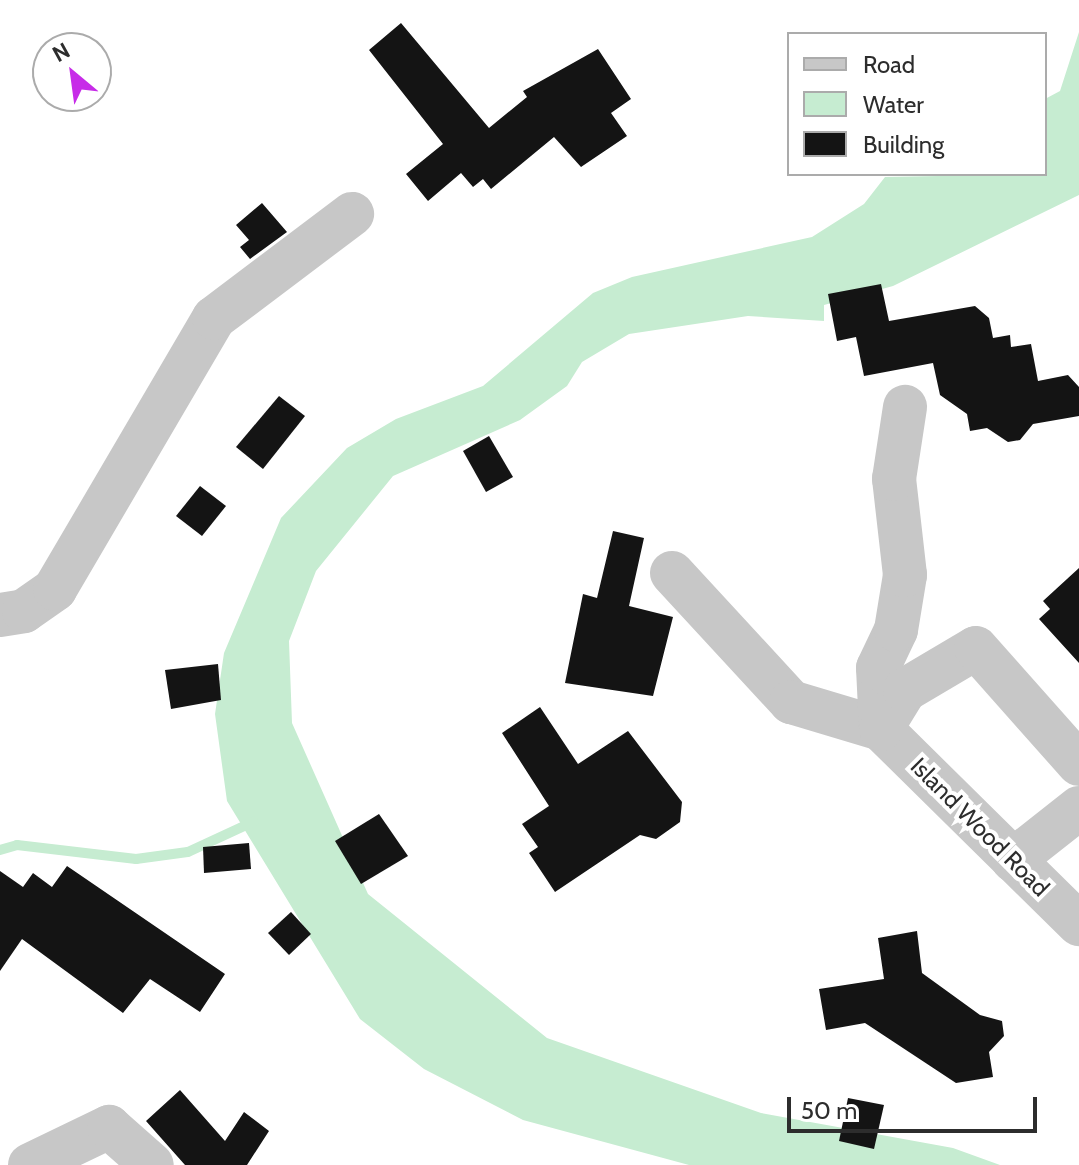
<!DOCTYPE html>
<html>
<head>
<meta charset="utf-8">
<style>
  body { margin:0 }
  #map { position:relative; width:1079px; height:1165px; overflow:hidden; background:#fff; font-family:Cabin,sans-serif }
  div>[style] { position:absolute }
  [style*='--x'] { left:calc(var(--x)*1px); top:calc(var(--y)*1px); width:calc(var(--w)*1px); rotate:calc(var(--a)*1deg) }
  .water>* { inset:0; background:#c6ecd1 }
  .stream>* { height:10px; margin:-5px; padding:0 5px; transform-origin:5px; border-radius:5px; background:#c6ecd1 }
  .building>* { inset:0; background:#141414 }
  .minor>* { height:44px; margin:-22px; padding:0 22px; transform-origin:22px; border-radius:22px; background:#c7c7c7 }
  span { translate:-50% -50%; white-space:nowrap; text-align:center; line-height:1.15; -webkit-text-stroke:8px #fff; paint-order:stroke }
  .street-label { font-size:24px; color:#2d2d2d }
  .legend { position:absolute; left:787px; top:32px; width:260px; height:144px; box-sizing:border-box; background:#fff; border:2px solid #ababab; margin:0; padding:10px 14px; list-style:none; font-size:24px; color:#2d2d2d }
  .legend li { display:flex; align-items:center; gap:16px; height:40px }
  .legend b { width:40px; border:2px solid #ababab }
  .north { position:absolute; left:32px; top:32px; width:80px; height:80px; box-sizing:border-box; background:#fff; border:2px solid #ababab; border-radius:50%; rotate:331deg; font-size:22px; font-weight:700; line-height:32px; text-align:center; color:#2d2d2d }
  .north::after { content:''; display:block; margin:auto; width:28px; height:36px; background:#c72ce8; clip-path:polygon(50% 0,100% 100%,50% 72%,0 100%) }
  .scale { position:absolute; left:787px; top:1097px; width:250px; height:36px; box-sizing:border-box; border:4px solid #2d2d2d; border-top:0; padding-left:10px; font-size:24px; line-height:28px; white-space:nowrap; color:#2d2d2d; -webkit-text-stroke:6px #fff; paint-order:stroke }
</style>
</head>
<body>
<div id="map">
  <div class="water">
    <i style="clip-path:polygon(1079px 32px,1079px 195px,893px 286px,824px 305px,824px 321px,748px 316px,629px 334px,582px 362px,567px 386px,520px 420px,393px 476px,316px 571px,289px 641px,292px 723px,368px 894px,547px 1038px,761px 1113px,953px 1148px,1000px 1165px,689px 1165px,523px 1120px,424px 1069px,360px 1019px,227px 801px,215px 714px,224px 653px,281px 518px,347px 448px,396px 419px,483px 386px,593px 293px,632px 277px,812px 237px,864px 204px,885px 177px,1045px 174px,1045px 99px,1060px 91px)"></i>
  </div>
  <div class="stream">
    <i style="--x:0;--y:850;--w:18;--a:-16"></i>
    <i style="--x:17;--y:845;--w:120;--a:6.7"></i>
    <i style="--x:136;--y:859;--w:52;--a:-7.7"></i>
    <i style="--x:188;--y:852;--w:72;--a:-24.8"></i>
  </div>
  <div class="building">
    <i style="clip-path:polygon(401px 23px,489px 128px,527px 97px,523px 91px,598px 49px,631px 99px,611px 113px,627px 136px,581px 167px,554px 137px,491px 189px,483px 179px,473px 187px,461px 173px,428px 201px,406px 174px,443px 144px,369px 50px)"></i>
    <i style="clip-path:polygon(262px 203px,287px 232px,250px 259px,240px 247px,249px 240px,236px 225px)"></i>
    <i style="clip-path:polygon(881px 284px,889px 321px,975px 306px,989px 318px,993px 338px,1010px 335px,1011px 347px,1031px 344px,1038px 381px,1068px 375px,1079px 387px,1079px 416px,1033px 424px,1020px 440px,1008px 442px,987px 428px,970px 431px,967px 414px,940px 395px,933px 363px,864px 376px,856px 337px,837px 341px,828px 294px)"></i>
    <i style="clip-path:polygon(279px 396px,305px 416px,263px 469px,236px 447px)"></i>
    <i style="clip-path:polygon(489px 436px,513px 477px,486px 492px,463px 451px)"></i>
    <i style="clip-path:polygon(200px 486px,226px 506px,202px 536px,176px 516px)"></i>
    <i style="clip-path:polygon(613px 531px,644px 538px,629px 606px,673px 617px,653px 696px,565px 683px,583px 594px,597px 598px)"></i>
    <i style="clip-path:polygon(1079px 568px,1079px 663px,1039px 619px,1050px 609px,1043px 601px)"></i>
    <i style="clip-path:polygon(218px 664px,221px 700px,171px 709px,165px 670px)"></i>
    <i style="clip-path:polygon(540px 707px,578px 764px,628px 731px,682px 802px,680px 822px,656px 839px,640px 835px,555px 892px,529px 853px,538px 847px,522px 824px,549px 806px,502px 733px)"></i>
    <i style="clip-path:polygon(379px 814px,408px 856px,361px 884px,335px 841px)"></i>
    <i style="clip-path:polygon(249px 843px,251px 869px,204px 873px,203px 847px)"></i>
    <i style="clip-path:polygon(67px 866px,225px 974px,200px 1012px,150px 979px,123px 1013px,22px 939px,0 971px,0 871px,23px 887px,33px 873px,52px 887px)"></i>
    <i style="clip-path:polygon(291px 912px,311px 934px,289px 955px,268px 933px)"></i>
    <i style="clip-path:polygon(917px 931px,922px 973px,980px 1015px,1002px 1021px,1004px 1036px,989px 1052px,993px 1077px,956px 1083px,865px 1023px,826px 1030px,819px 989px,884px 979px,878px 938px)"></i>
    <i style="clip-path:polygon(180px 1090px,225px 1141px,244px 1112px,269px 1131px,247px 1165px,185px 1165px,169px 1147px,146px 1121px)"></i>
    <i style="clip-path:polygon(848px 1098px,884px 1105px,874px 1149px,839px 1141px)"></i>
  </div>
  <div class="minor">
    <i style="--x:672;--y:573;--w:176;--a:47.3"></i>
    <i style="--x:791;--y:702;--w:94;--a:16.7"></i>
    <i style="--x:881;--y:729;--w:278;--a:44.6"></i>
    <i style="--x:0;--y:615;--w:24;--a:-9"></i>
    <i style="--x:24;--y:611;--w:38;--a:-35"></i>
    <i style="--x:55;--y:589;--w:314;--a:-59.6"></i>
    <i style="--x:214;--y:318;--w:173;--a:-37"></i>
    <i style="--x:881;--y:729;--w:61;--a:-92.8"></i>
    <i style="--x:878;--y:668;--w:42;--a:-64.7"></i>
    <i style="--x:896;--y:630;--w:56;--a:-80.7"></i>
    <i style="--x:905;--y:575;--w:97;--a:-96.5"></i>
    <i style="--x:894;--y:479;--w:73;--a:-81.3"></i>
    <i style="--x:881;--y:729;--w:46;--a:-58.4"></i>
    <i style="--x:905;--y:690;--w:82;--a:-30.6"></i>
    <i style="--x:976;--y:648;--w:155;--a:48.4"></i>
    <i style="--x:1013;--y:860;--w:84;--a:-38.2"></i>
    <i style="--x:30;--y:1165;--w:88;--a:-25.7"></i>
    <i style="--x:109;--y:1127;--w:57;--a:41.5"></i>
  </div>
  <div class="street-label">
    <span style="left:980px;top:827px;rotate:45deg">Island Wood Road</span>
  </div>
  <ul class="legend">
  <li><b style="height:10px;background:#c7c7c7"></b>Road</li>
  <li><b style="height:22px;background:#c6ecd1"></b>Water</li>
  <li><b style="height:22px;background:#141414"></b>Building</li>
  </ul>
  <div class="north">N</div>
  <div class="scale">50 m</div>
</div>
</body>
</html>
